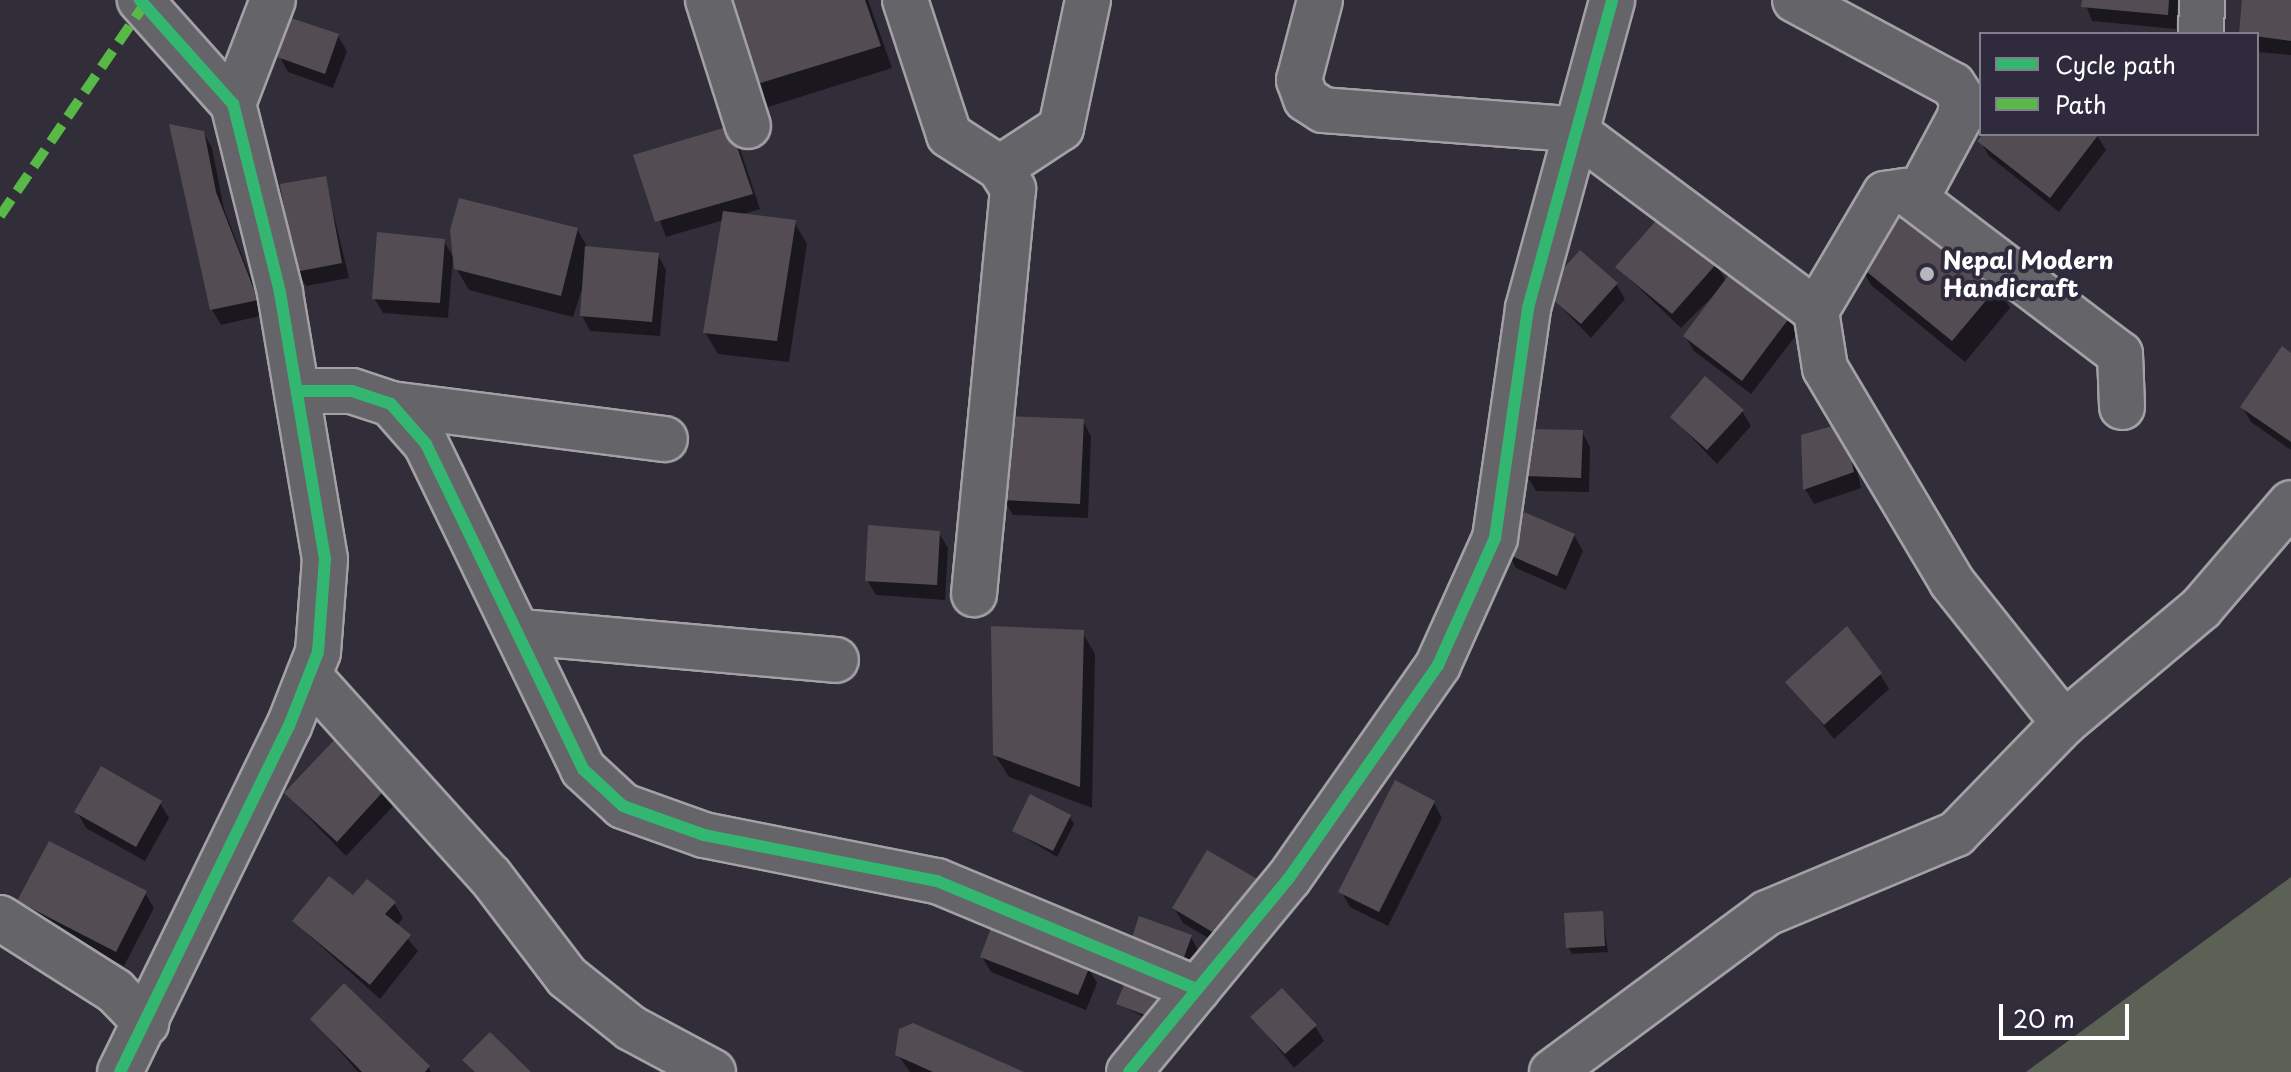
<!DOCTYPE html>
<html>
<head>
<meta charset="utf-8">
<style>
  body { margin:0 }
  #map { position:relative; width:2291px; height:1072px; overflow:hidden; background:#312e39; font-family:"Playpen Sans",sans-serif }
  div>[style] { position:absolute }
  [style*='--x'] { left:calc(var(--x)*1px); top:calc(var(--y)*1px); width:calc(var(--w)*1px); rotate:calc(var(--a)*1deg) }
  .green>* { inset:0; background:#5c6156 }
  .shadow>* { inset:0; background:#0007 }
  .building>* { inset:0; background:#534d53 }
  .roads { filter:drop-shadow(2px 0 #a2a1a6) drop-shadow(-2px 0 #a2a1a6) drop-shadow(0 2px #a2a1a6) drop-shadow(0 -2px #a2a1a6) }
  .minor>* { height:44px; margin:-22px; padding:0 22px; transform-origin:22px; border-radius:22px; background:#656469 }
  .quiet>* { height:10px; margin-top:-5px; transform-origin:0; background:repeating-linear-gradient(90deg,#58b947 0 20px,transparent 0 30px) }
  .cycleway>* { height:12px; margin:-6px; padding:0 6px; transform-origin:6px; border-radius:6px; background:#33b770 }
  .dots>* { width:22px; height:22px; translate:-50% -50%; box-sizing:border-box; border:4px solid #2f2a3d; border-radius:50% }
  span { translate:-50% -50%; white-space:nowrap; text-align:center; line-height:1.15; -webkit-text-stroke:8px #2f2a3d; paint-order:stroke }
  .poi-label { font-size:24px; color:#fff; font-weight:700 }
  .left { translate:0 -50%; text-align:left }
  .legend { position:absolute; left:1979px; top:32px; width:280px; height:104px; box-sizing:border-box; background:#2f2a3d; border:2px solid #827f8b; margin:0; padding:10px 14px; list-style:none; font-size:24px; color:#fff }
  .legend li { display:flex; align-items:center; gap:16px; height:40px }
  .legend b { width:40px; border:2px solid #827f8b }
  .scale { position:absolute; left:1999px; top:1004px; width:130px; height:36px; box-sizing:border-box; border:4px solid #fff; border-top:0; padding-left:10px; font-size:24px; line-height:28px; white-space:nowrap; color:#fff; -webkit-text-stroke:6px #2f2a3d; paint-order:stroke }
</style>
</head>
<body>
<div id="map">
  <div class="green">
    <i style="clip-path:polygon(2291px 877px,2291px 1072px,2026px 1072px)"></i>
  </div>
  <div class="shadow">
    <i style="clip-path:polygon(714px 0,868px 0,892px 68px,756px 111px)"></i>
    <i style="clip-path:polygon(2084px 0,2178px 0,2176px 29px,2092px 21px)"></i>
    <i style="clip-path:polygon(2244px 0,2291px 0,2291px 55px,2257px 52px)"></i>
    <i style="clip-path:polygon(338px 36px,347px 51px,333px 88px,288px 72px,280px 57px)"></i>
    <i style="clip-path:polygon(171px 126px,203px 132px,212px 148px,224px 209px,265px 315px,221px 325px,212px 310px)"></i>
    <i style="clip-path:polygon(1986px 134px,2096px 134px,2106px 150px,2059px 212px,1989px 156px,1980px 141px)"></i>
    <i style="clip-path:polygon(738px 143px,760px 209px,740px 215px,794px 222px,807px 244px,789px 362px,718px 354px,705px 332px,724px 220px,666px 237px,636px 156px)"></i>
    <i style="clip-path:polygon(325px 178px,349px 278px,306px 286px,297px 271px)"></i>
    <i style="clip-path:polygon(577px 229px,588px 248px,658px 255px,666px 270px,660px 336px,590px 331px,582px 316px,584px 283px,573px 317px,469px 290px,456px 268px)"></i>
    <i style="clip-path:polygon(444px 241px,453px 257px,448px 318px,383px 313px,374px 298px)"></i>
    <i style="clip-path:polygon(1859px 263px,1997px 286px,2010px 308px,1965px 362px,1871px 285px)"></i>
    <i style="clip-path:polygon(1716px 264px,1726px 281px,1789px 318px,1797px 334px,1751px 394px,1694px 351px,1685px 336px,1723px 286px,1681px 328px,1617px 267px)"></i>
    <i style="clip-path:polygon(1616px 284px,1625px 299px,1591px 338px,1546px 291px)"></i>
    <i style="clip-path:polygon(2291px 355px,2291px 450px,2251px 422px,2242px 407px)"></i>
    <i style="clip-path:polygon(1742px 411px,1751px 426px,1717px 464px,1672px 417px)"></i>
    <i style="clip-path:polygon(1083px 421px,1091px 436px,1088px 518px,1013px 515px,1004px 500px)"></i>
    <i style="clip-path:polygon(1582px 432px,1590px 447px,1589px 492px,1536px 491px,1527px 476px)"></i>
    <i style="clip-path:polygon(1803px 437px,1850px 440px,1861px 488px,1814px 504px,1805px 489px)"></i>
    <i style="clip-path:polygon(939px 533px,948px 548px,945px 600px,876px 595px,867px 580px)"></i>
    <i style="clip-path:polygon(1574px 535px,1583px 551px,1566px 590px,1516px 568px,1508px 553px)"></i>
    <i style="clip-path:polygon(1082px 632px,1095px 654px,1092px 808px,1009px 777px,995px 755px)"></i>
    <i style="clip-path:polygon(1880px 674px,1889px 689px,1834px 739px,1788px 682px)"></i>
    <i style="clip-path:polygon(338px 739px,398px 801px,346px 856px,286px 794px)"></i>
    <i style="clip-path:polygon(160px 803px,169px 818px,145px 861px,86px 828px,77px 812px)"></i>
    <i style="clip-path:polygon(1434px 803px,1442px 818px,1388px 926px,1350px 907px,1341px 891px)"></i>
    <i style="clip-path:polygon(1070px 817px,1074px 824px,1057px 857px,1014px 831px)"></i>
    <i style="clip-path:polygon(1265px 886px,1240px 957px,1183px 923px,1174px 908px)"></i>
    <i style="clip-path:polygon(145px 893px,154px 908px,124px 966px,29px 916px,20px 901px)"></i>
    <i style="clip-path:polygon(354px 898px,394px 903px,403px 918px,397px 926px,418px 951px,380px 999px,294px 922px)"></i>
    <i style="clip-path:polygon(1602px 913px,1608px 952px,1572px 954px,1568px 947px)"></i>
    <i style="clip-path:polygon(1191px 937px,1199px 952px,1188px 986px,1138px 968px)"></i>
    <i style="clip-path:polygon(982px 957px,1088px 968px,1097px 983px,1086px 1010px,991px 972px)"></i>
    <i style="clip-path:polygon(344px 986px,429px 1068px,431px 1072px,358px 1072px,312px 1019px)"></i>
    <i style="clip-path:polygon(1180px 995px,1162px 1026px,1118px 1004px)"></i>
    <i style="clip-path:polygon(1253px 1017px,1315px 1026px,1324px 1041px,1294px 1068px)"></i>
    <i style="clip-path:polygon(898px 1055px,1020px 1072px,910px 1072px)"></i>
  </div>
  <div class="building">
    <i style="clip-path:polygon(712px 0,865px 0,881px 46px,741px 89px)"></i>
    <i style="clip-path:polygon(2082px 0,2169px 0,2168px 15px,2081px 7px)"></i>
    <i style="clip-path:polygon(2242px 0,2291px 0,2291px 41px,2239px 34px)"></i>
    <i style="clip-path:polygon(291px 18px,339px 34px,325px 74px,277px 57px)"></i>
    <i style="clip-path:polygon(169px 124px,204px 131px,216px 192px,258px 300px,210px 310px)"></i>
    <i style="clip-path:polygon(730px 126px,753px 194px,655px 222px,633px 155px)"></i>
    <i style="clip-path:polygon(1983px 134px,2099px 134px,2050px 198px,1977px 141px)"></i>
    <i style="clip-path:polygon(326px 176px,342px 263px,295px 272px,280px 184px)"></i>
    <i style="clip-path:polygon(459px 198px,578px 228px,561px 296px,454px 269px,450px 230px)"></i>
    <i style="clip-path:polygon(1903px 206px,1999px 285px,1952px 341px,1856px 263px)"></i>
    <i style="clip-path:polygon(723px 211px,796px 220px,777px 341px,703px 333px)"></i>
    <i style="clip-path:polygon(1662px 214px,1718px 262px,1672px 314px,1615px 267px)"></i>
    <i style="clip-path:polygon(377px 232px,445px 239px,440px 303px,372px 299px)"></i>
    <i style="clip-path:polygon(585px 246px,659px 253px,652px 322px,580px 316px)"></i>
    <i style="clip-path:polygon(1580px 250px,1618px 283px,1581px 324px,1543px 291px)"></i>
    <i style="clip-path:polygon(1731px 272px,1790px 317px,1742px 381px,1683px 336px)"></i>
    <i style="clip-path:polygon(2282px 346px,2291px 353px,2291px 442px,2240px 407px)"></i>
    <i style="clip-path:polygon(1705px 376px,1744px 410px,1707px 450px,1670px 417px)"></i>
    <i style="clip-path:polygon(1006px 416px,1084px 419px,1080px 504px,1002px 500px)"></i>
    <i style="clip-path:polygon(1843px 423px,1854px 472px,1803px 490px,1801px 435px)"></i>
    <i style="clip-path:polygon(1527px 429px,1583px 430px,1581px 478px,1525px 476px)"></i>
    <i style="clip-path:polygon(1524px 512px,1575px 534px,1557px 576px,1505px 553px)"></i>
    <i style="clip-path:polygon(868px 525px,940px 531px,937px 585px,865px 581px)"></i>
    <i style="clip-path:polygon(991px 626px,1084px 630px,1080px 787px,993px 755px)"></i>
    <i style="clip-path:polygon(1847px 626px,1882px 673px,1824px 725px,1785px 682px)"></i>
    <i style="clip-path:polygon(338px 736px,390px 784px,337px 842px,284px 793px)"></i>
    <i style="clip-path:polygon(101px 766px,162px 801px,136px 847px,74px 812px)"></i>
    <i style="clip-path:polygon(1395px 780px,1435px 801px,1379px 912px,1338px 892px)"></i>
    <i style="clip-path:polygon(1030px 794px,1071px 815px,1053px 851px,1012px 831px)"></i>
    <i style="clip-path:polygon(49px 841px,147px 891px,116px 952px,17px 901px)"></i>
    <i style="clip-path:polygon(1207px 850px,1266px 884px,1231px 943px,1172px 908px)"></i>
    <i style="clip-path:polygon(329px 876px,353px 895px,367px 879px,396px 902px,385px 914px,411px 935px,370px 985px,292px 921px)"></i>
    <i style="clip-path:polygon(1603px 911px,1605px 946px,1566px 948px,1564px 913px)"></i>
    <i style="clip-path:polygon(1139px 916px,1192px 935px,1179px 971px,1127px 953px)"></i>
    <i style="clip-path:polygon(991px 928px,1090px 966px,1078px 995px,980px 957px)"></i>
    <i style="clip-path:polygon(1128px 975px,1181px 994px,1158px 1020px,1116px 1004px)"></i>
    <i style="clip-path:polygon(344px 983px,430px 1066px,425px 1072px,362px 1072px,310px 1019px)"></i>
    <i style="clip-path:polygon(1282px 988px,1317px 1025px,1285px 1054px,1250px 1017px)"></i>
    <i style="clip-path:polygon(913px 1023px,1024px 1072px,933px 1072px,895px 1055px,899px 1029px)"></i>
    <i style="clip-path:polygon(490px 1032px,531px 1072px,475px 1072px,462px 1060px)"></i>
  </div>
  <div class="roads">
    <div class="minor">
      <i style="--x:708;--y:0;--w:132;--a:72.4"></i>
      <i style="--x:905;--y:0;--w:142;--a:71.9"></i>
      <i style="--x:949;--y:135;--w:61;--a:32.9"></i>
      <i style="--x:1000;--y:168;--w:25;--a:58"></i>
      <i style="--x:1013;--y:189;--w:407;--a:95.5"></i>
      <i style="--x:1320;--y:0;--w:83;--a:104.7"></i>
      <i style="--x:1299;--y:80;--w:20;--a:70"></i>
      <i style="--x:1306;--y:99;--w:20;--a:33"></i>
      <i style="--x:1323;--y:110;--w:250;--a:4.4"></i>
      <i style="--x:1572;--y:129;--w:304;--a:36.7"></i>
      <i style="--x:1795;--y:0;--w:179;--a:28.3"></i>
      <i style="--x:1953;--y:85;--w:17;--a:57"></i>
      <i style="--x:1962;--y:99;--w:18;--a:96"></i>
      <i style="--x:1960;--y:117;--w:93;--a:118.2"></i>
      <i style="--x:2201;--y:32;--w:32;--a:-88"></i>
      <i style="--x:233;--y:104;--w:111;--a:-69"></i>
      <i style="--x:1000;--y:168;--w:73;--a:-33.3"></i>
      <i style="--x:1061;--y:128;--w:131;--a:-78.1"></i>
      <i style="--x:297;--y:391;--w:55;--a:0"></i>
      <i style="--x:352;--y:391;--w:41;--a:18.4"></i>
      <i style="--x:391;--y:404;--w:53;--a:48.8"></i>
      <i style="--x:426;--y:444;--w:361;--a:64.2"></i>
      <i style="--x:583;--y:769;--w:54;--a:42.8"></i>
      <i style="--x:623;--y:806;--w:86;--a:19.7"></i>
      <i style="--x:704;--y:835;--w:237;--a:11.2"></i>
      <i style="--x:937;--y:881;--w:282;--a:22.6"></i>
      <i style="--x:391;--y:404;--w:276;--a:7.3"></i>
      <i style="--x:523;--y:632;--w:314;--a:5.1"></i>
      <i style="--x:309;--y:676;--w:270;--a:47.9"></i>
      <i style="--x:490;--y:876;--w:127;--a:52.7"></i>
      <i style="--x:567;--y:977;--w:82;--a:38.6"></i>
      <i style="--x:631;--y:1028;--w:93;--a:28.2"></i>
      <i style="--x:2064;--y:723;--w:180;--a:-128.5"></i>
      <i style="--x:1952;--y:582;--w:249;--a:-120.7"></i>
      <i style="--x:1825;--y:368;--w:58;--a:-99"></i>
      <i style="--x:1816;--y:311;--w:136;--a:-59.5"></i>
      <i style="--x:1885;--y:194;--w:20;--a:-9"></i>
      <i style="--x:1905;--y:191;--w:270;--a:37.2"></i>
      <i style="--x:2120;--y:354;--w:53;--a:87.8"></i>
      <i style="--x:0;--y:918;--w:136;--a:32.4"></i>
      <i style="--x:115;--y:991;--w:45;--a:45.9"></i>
      <i style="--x:120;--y:1072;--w:385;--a:-64"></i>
      <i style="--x:289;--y:726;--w:79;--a:-68.6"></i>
      <i style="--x:318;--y:652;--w:93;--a:-85.7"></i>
      <i style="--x:325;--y:559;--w:271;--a:-99.6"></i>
      <i style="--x:280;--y:292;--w:194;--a:-104"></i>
      <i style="--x:233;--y:104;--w:140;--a:-131.8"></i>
      <i style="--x:1129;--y:1072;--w:251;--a:-50.5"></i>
      <i style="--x:1289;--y:878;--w:260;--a:-55"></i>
      <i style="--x:1438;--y:665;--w:139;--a:-65.8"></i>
      <i style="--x:1495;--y:538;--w:232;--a:-81.8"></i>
      <i style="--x:1528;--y:308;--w:319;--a:-74.7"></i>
      <i style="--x:1552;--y:1072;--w:267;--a:-36.5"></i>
      <i style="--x:1767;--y:913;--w:205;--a:-22.7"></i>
      <i style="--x:1956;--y:834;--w:155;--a:-45.8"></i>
      <i style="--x:2064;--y:723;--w:179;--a:-40"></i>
      <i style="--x:2201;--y:608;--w:138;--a:-49.4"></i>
    </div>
  </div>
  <div class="quiet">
    <i style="--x:0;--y:216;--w:255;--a:-55.7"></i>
  </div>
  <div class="cycleway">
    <i style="--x:297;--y:391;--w:55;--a:0"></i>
    <i style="--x:352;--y:391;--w:41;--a:18.4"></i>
    <i style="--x:391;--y:404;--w:53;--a:48.8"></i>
    <i style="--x:426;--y:444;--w:361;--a:64.2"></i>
    <i style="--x:583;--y:769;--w:54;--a:42.8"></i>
    <i style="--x:623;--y:806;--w:86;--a:19.7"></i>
    <i style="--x:704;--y:835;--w:237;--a:11.2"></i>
    <i style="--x:937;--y:881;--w:282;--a:22.6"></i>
    <i style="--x:120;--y:1072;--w:385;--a:-64"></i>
    <i style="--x:289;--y:726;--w:79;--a:-68.6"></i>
    <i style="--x:318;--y:652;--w:93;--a:-85.7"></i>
    <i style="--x:325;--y:559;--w:271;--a:-99.6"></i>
    <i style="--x:280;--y:292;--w:194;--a:-104"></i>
    <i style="--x:233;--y:104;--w:140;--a:-131.8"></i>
    <i style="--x:1129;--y:1072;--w:251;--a:-50.5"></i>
    <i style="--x:1289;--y:878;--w:260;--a:-55"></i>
    <i style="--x:1438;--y:665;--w:139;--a:-65.8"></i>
    <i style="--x:1495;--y:538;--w:232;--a:-81.8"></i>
    <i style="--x:1528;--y:308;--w:319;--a:-74.7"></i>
  </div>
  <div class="dots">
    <i style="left:1927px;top:274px;background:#b7b6ba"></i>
  </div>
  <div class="poi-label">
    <span class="left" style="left:1943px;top:274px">Nepal Modern<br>Handicraft</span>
  </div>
  <ul class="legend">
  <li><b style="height:10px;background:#33b770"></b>Cycle path</li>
  <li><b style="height:10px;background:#58b947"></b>Path</li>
  </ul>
  <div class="scale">20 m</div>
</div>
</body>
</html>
